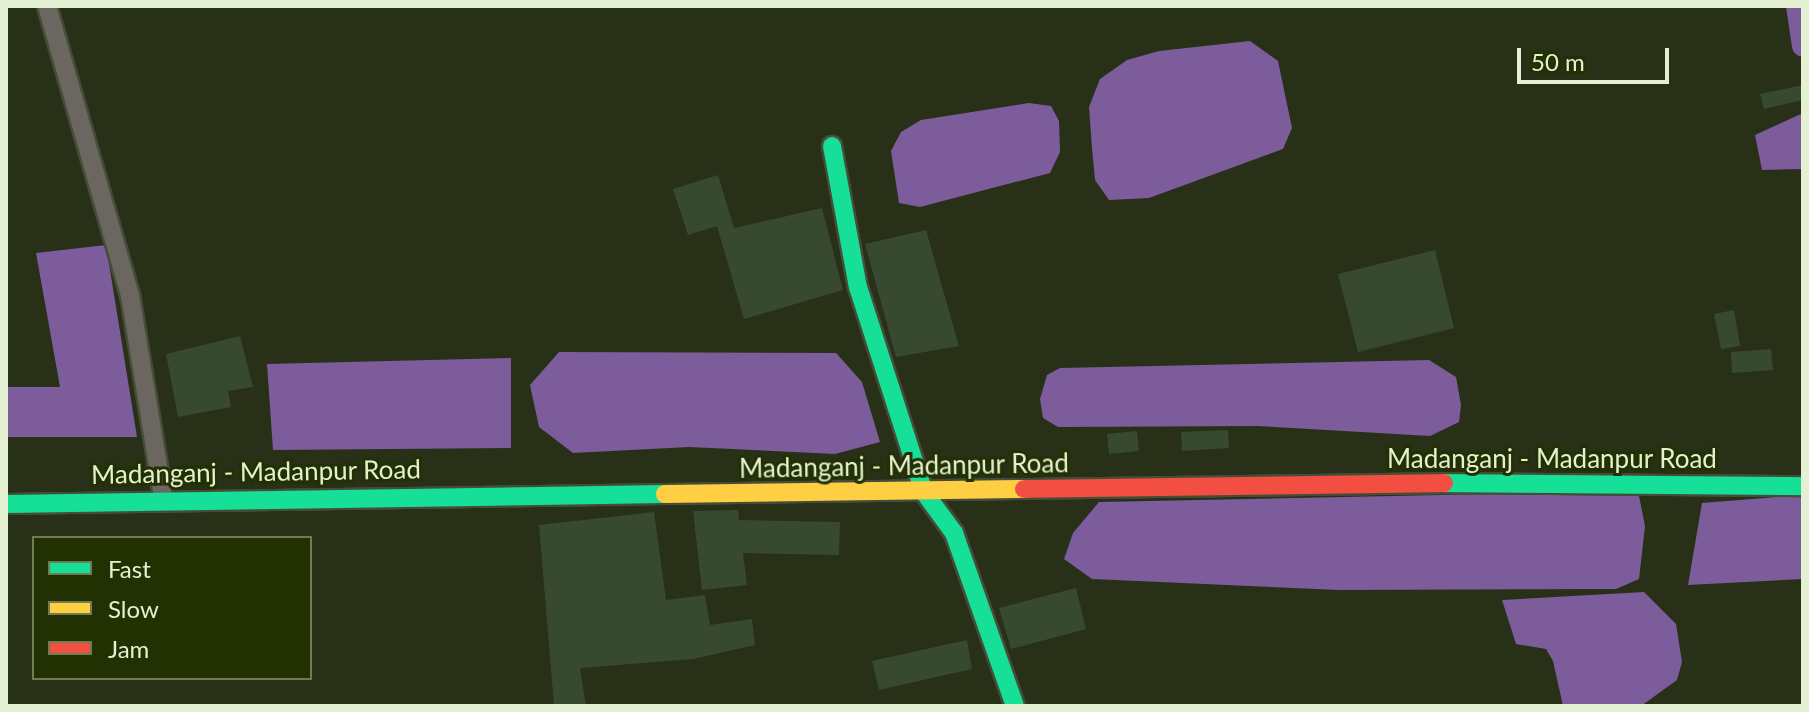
<!DOCTYPE html>
<html>
<head>
<meta charset="utf-8">
<style>
  body { margin:0 }
  #map { position:relative; width:1809px; height:712px; overflow:hidden; background:#283018; font-family:Lato,sans-serif }
  div>[style] { position:absolute }
  [style*='--x'] { left:calc(var(--x)*1px); top:calc(var(--y)*1px); width:calc(var(--w)*1px); rotate:calc(var(--a)*1deg) }
  .water>* { inset:0; background:#7c5c9a }
  .canal>* { height:22px; margin:-11px; padding:0 11px; transform-origin:11px; border-radius:11px; background:#7c5c9a }
  .building>* { inset:0; background:#384932 }
  .roads { filter:drop-shadow(2px 0 #454d38) drop-shadow(-2px 0 #454d38) drop-shadow(0 2px #454d38) drop-shadow(0 -2px #454d38) }
  .street>* { height:18px; margin:-9px; padding:0 9px; transform-origin:9px; border-radius:9px; background:#6b6660 }
  .fast>* { height:18px; margin:-9px; padding:0 9px; transform-origin:9px; border-radius:9px; background:#16e098 }
  .slow>* { height:18px; margin:-9px; padding:0 9px; transform-origin:9px; border-radius:9px; background:#ffcf43 }
  .jam>* { height:18px; margin:-9px; padding:0 9px; transform-origin:9px; border-radius:9px; background:#f24e42 }
  span { translate:-50% -50%; white-space:nowrap; text-align:center; line-height:1.15; -webkit-text-stroke:6px #223002; paint-order:stroke }
  .street-label { font-size:26px; color:#e3f0d1 }
  .frame { position:absolute; inset:0; border:8px solid #e3f0d1; pointer-events:none }
  .legend { position:absolute; left:32px; top:536px; width:280px; height:144px; box-sizing:border-box; background:#223002; border:2px solid #6f7d55; margin:0; padding:10px 14px; list-style:none; font-size:24px; color:#e3f0d1 }
  .legend li { display:flex; align-items:center; gap:16px; height:40px }
  .legend b { width:40px; border:2px solid #6f7d55 }
  .scale { position:absolute; left:1517px; top:48px; width:152px; height:36px; box-sizing:border-box; border:4px solid #e3f0d1; border-top:0; padding-left:10px; font-size:24px; line-height:28px; white-space:nowrap; color:#e3f0d1; -webkit-text-stroke:6px #223002; paint-order:stroke }
</style>
</head>
<body>
<div id="map">
  <div class="water">
    <i style="clip-path:polygon(1250px 41px,1278px 61px,1292px 128px,1283px 149px,1149px 198px,1109px 200px,1095px 180px,1092px 148px,1089px 107px,1100px 79px,1127px 60px,1159px 51px)"></i>
    <i style="clip-path:polygon(1029px 103px,1051px 106px,1059px 121px,1060px 152px,1050px 173px,920px 207px,899px 203px,891px 151px,901px 132px,921px 120px)"></i>
    <i style="clip-path:polygon(1803px 113px,1803px 169px,1762px 170px,1755px 135px)"></i>
    <i style="clip-path:polygon(106px 245px,137px 437px,6px 437px,6px 387px,60px 387px,36px 253px)"></i>
    <i style="clip-path:polygon(559px 352px,836px 353px,862px 382px,880px 442px,835px 454px,689px 447px,573px 453px,539px 427px,530px 385px)"></i>
    <i style="clip-path:polygon(511px 358px,511px 448px,273px 450px,267px 364px)"></i>
    <i style="clip-path:polygon(1429px 360px,1456px 377px,1461px 405px,1459px 422px,1430px 436px,1257px 426px,1058px 427px,1043px 418px,1040px 399px,1047px 375px,1060px 368px)"></i>
    <i style="clip-path:polygon(1638px 491px,1645px 526px,1639px 579px,1616px 589px,1339px 590px,1092px 579px,1064px 559px,1073px 533px,1099px 502px)"></i>
    <i style="clip-path:polygon(1803px 495px,1803px 579px,1688px 585px,1702px 503px)"></i>
    <i style="clip-path:polygon(1644px 592px,1676px 624px,1682px 662px,1677px 680px,1641px 706px,1563px 706px,1553px 661px,1546px 649px,1516px 644px,1502px 600px)"></i>
  </div>
  <div class="canal">
    <i style="--x:1797;--y:6;--w:40;--a:81.5"></i>
  </div>
  <div class="building">
    <i style="clip-path:polygon(1803px 85px,1803px 100px,1764px 109px,1760px 94px)"></i>
    <i style="clip-path:polygon(718px 175px,734px 228px,822px 208px,843px 290px,744px 319px,717px 226px,688px 235px,673px 189px)"></i>
    <i style="clip-path:polygon(926px 230px,959px 346px,896px 357px,865px 244px)"></i>
    <i style="clip-path:polygon(1435px 250px,1454px 328px,1358px 352px,1338px 274px)"></i>
    <i style="clip-path:polygon(1734px 310px,1740px 346px,1721px 349px,1714px 314px)"></i>
    <i style="clip-path:polygon(240px 336px,253px 387px,228px 391px,231px 407px,178px 417px,166px 354px)"></i>
    <i style="clip-path:polygon(1771px 349px,1773px 370px,1732px 373px,1731px 352px)"></i>
    <i style="clip-path:polygon(1228px 430px,1229px 448px,1182px 451px,1181px 432px)"></i>
    <i style="clip-path:polygon(1137px 431px,1139px 451px,1109px 454px,1107px 434px)"></i>
    <i style="clip-path:polygon(738px 510px,739px 520px,840px 522px,839px 555px,743px 553px,747px 585px,702px 590px,693px 511px)"></i>
    <i style="clip-path:polygon(654px 512px,666px 600px,705px 595px,710px 625px,752px 619px,755px 645px,693px 659px,580px 668px,586px 706px,554px 706px,539px 525px)"></i>
    <i style="clip-path:polygon(1076px 588px,1086px 629px,1011px 649px,999px 608px)"></i>
    <i style="clip-path:polygon(967px 640px,972px 669px,879px 690px,872px 661px)"></i>
  </div>
  <div class="roads">
    <div class="street">
      <i style="--x:47;--y:6;--w:301;--a:74"></i>
      <i style="--x:130;--y:295;--w:205;--a:80.7"></i>
    </div>
    <div class="fast">
      <i style="--x:832;--y:146;--w:143;--a:79.6"></i>
      <i style="--x:858;--y:287;--w:215;--a:72.2"></i>
      <i style="--x:924;--y:492;--w:51;--a:53.8"></i>
      <i style="--x:954;--y:533;--w:183;--a:70.6"></i>
      <i style="--x:1444;--y:483;--w:359;--a:0.5"></i>
      <i style="--x:6;--y:504;--w:659;--a:-0.87"></i>
    </div>
    <div class="slow">
      <i style="--x:665;--y:494;--w:359;--a:-0.8"></i>
    </div>
    <div class="jam">
      <i style="--x:1024;--y:489;--w:420;--a:-0.8"></i>
    </div>
  </div>
  <div class="street-label">
    <span style="left:1552px;top:459px">Madanganj - Madanpur Road</span>
    <span style="left:904px;top:466px;rotate:-1deg">Madanganj - Madanpur Road</span>
    <span style="left:256px;top:472px;rotate:-1deg">Madanganj - Madanpur Road</span>
  </div>
  <div class="frame"></div>
  <ul class="legend">
  <li><b style="height:10px;background:#16e098"></b>Fast</li>
  <li><b style="height:10px;background:#ffcf43"></b>Slow</li>
  <li><b style="height:10px;background:#f24e42"></b>Jam</li>
  </ul>
  <div class="scale">50 m</div>
</div>
</body>
</html>
